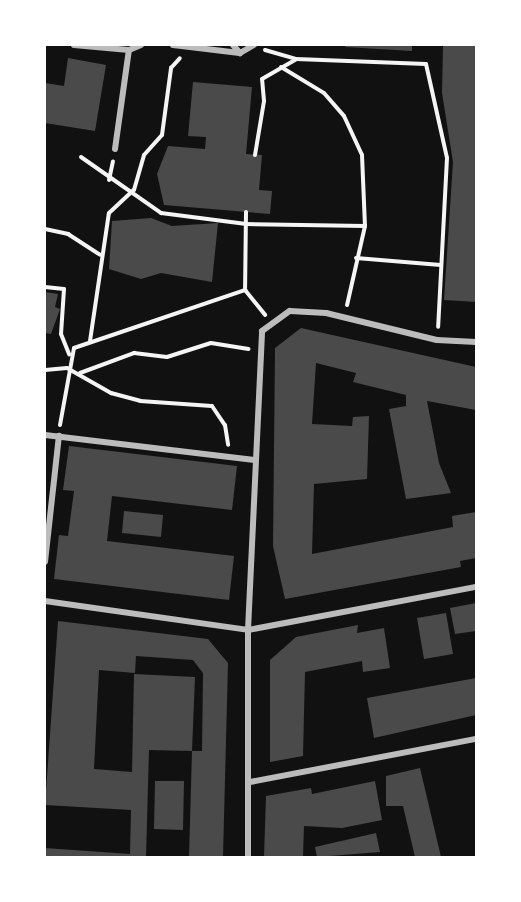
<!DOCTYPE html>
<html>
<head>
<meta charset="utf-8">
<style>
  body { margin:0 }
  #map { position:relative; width:521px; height:902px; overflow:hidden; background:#111; font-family:"Sofia Sans Condensed",sans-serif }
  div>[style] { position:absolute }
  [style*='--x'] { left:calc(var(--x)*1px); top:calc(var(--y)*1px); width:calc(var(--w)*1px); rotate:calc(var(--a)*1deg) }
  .building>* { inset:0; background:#4a4a4a }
  .path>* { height:4px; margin:-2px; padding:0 2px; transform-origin:2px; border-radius:2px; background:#f5f5f5 }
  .minor>* { height:6px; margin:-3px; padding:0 3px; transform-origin:3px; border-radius:3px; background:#bcbcbc }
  span { translate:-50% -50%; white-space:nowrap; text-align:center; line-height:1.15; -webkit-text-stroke:4.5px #fff; paint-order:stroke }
  .frame { position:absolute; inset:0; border:46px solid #fff; pointer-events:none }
</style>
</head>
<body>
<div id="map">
  <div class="building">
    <i style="clip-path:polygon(412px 45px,412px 51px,345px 47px,345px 45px)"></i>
    <i style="clip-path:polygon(443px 45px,476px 45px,476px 302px,444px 300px,453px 162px,442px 93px)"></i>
    <i style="clip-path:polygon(68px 58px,106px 65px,95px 131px,45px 123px,45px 83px,64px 86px)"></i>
    <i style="clip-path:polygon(193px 82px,252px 87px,246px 154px,262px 155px,259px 190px,272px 191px,270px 214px,164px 205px,157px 174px,168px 146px,205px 149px,206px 137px,188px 136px)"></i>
    <i style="clip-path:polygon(151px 218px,172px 226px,218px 223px,212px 282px,161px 273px,141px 279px,109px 269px,112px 221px)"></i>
    <i style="clip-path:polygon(45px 292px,58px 294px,55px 307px,60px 309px,51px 334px,45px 333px)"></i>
    <i style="clip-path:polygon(301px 328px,476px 367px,476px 410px,427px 401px,439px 463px,451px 493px,406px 499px,389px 409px,406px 406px,406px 395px,353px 382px,356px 373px,316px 363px,312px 424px,352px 426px,353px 417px,369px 416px,367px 479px,314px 484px,312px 554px,453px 527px,452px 516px,476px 512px,476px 558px,460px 561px,461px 567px,285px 599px,273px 546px,275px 348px)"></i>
    <i style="clip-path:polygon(69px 446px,237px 466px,232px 510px,112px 496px,107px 541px,234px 556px,229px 600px,54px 579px,59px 535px,68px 536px,74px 491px,63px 490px)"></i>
    <i style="clip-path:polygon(124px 511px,163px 515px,161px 537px,122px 533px)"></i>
    <i style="clip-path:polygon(476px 603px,476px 631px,455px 634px,450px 608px)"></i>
    <i style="clip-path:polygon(446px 613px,453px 654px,424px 659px,417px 618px)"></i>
    <i style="clip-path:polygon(evenodd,58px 621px,208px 639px,228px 663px,223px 857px,189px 857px,192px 751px,149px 750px,146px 857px,45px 857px,45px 848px,130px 854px,131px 810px,45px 805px,58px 621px,136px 656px,193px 660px,203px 673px,202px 751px,192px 751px,195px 677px,134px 674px,132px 772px,94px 769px,99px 670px,135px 673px,136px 656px)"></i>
    <i style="clip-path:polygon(358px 625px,357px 633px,384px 628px,390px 668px,363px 672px,362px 661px,305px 672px,303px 756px,270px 762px,270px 660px,296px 637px)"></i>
    <i style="clip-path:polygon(476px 678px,476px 715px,374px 738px,367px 698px)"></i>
    <i style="clip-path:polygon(420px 768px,441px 857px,415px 857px,403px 806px,386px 806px,386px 776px)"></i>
    <i style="clip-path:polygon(155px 781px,184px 781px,183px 830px,154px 829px)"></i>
    <i style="clip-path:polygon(375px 781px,382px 820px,342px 828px,304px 826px,303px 857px,264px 857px,266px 796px,311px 788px,312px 794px)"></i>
    <i style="clip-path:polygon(376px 833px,380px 852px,317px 857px,315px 847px)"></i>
  </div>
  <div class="path">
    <i style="--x:265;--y:50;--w:32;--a:16"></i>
    <i style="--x:296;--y:59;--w:130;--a:2.2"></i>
    <i style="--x:426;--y:64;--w:96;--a:77.4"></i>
    <i style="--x:447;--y:158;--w:169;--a:93"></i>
    <i style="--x:281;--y:67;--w:50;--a:31.2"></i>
    <i style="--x:324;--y:93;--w:30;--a:49"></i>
    <i style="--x:344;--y:116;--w:43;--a:65.2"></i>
    <i style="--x:362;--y:155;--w:71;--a:87.6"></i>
    <i style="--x:365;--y:226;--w:81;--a:102.8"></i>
    <i style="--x:255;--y:155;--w:55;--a:-80.5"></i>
    <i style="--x:264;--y:101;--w:22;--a:-95"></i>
    <i style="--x:262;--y:79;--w:39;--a:-30"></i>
    <i style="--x:81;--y:157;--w:98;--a:35"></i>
    <i style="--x:161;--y:213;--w:86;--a:7.4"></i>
    <i style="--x:246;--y:224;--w:119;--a:1"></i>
    <i style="--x:109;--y:180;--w:19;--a:-78"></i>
    <i style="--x:246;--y:212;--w:78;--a:90.7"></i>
    <i style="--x:245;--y:290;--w:32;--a:51"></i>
    <i style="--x:45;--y:229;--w:24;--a:12"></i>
    <i style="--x:68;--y:234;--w:38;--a:33"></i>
    <i style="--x:356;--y:258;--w:85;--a:4.7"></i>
    <i style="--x:45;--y:287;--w:19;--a:6"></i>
    <i style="--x:64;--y:289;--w:45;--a:93.8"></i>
    <i style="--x:61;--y:334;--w:22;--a:68"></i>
    <i style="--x:90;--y:341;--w:129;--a:-81.6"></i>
    <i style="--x:109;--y:213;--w:34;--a:-43"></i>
    <i style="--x:134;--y:190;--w:36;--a:-74"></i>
    <i style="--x:144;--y:155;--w:27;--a:-48"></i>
    <i style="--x:162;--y:135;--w:68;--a:-82.3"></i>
    <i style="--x:171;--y:68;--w:13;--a:-48"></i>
    <i style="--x:45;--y:370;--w:22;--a:-5"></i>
    <i style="--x:67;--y:368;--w:51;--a:29.6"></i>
    <i style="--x:111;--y:393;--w:30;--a:15"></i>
    <i style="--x:140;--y:401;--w:72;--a:4"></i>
    <i style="--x:212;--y:406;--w:23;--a:56"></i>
    <i style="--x:225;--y:425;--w:20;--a:81"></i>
    <i style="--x:80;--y:373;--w:58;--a:-20.3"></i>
    <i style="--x:134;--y:353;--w:33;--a:7"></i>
    <i style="--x:167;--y:357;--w:46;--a:-17.7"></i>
    <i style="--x:211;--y:343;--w:38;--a:9"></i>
    <i style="--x:60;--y:425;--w:78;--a:-79.7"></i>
    <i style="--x:74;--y:348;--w:181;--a:-18.7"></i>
  </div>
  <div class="minor">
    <i style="--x:74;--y:45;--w:55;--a:5.2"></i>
    <i style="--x:129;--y:50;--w:13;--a:-23"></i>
    <i style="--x:173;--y:45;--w:67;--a:6.8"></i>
    <i style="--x:233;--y:45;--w:11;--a:49"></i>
    <i style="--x:240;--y:53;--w:16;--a:-30"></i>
    <i style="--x:115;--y:149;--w:100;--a:-82"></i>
    <i style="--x:45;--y:435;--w:211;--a:6.8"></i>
    <i style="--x:45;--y:562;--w:127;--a:-83.7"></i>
    <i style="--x:45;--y:601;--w:205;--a:8.1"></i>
    <i style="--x:248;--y:630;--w:232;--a:-10.7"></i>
    <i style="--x:250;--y:782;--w:230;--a:-10.8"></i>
    <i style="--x:248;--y:857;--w:227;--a:-90"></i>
    <i style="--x:248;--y:630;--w:299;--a:-87.3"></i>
    <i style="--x:262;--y:331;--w:34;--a:-36"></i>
    <i style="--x:290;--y:311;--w:36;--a:3"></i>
    <i style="--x:326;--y:313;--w:114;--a:13.7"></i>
    <i style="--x:437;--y:340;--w:39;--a:3"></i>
  </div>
  <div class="frame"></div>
</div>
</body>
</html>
